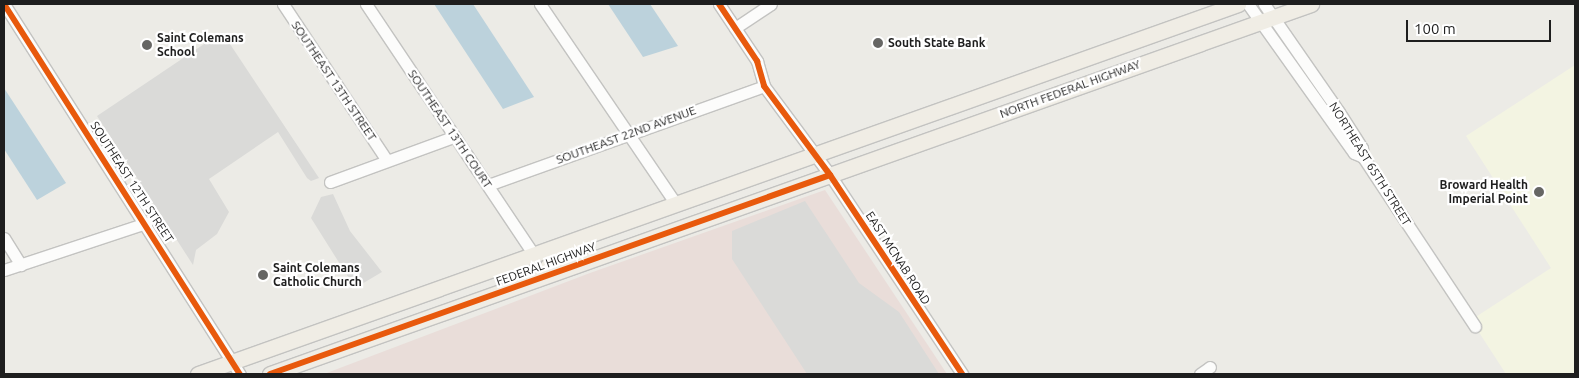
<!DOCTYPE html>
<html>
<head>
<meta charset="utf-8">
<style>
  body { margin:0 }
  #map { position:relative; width:1579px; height:378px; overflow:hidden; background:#ecebe6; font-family:Ubuntu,sans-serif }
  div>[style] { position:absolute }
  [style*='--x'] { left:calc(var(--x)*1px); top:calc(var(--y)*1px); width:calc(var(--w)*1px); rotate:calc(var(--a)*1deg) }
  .commercial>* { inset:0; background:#e9ddd9 }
  .education>* { inset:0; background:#f3f4e2 }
  .religious>* { inset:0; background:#dadad8 }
  .water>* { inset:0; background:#bcd2dc }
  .roads { filter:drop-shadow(1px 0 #c3c3c1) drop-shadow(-1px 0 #c3c3c1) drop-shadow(0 1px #c3c3c1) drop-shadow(0 -1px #c3c3c1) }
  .minor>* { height:11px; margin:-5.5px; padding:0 5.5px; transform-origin:5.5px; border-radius:5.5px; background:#fcfcfb }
  .major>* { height:15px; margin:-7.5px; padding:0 7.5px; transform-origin:7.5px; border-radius:7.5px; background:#f0ede5 }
  .cycleway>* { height:6px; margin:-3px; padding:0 3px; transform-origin:3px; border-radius:3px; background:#e8590c }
  .dots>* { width:14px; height:14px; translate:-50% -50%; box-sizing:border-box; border:2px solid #fff; border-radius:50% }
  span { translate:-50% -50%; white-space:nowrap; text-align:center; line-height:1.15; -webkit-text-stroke:4.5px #fff; paint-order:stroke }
  .poi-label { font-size:12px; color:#1e1e1e; font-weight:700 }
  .left { translate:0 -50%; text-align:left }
  .right { translate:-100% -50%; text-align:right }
  .street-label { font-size:12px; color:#1e1e1e }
  .frame { position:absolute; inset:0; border:5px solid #1e1e1e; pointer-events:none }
  .scale { position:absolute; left:1406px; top:20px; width:145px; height:22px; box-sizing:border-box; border:2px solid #1e1e1e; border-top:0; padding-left:6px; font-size:15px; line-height:18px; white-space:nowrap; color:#1e1e1e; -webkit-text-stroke:4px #fff; paint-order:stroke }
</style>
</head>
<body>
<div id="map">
  <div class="commercial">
    <i style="clip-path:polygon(825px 190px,947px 374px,324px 374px,590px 273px)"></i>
  </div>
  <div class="education">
    <i style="clip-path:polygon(1575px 65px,1575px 374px,1506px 374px,1471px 320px,1551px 268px,1466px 136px)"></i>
  </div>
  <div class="religious">
    <i style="clip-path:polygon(222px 32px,319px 178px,311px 181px,307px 178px,278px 132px,209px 179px,229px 212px,217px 234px,196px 250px,193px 265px,97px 116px)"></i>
    <i style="clip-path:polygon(333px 194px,350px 231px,382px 272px,355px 288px,311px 218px,321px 197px)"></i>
    <i style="clip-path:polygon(805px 201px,859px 283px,899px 312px,939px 374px,807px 374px,732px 259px,732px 231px)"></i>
  </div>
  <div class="water">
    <i style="clip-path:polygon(434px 4px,473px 4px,534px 97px,503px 109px)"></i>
    <i style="clip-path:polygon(608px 4px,650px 4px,678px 46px,643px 57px)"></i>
    <i style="clip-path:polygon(4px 88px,66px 183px,37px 200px,4px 149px)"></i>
  </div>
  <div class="roads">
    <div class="minor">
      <i style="--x:4;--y:4;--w:439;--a:57.5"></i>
      <i style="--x:283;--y:4;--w:186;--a:56.4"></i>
      <i style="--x:366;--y:4;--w:302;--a:56.2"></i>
      <i style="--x:540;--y:4;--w:242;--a:55.8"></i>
      <i style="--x:719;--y:4;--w:69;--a:56.3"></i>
      <i style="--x:757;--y:61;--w:26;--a:74"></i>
      <i style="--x:764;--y:86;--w:111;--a:53.4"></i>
      <i style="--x:830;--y:175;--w:239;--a:56.4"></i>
      <i style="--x:1248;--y:4;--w:183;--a:54.6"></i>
      <i style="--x:1354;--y:153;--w:10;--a:24"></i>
      <i style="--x:1264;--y:4;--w:131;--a:55.2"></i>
      <i style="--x:1339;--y:112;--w:43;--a:57.4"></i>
      <i style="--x:1362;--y:148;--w:9;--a:84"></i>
      <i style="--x:1363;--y:157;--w:203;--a:56.5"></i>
      <i style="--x:735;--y:28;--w:43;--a:-33.7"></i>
      <i style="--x:330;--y:182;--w:131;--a:-20.1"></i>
      <i style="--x:488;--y:185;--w:293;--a:-19.7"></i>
      <i style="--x:4;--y:238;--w:32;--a:58"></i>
      <i style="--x:4;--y:270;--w:150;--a:-18.3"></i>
      <i style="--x:1200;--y:374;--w:12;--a:-35"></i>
    </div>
    <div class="major">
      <i style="--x:537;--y:279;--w:42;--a:-49.8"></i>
      <i style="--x:198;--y:374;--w:1104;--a:-19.58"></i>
      <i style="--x:270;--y:374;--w:1105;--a:-19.57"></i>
    </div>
  </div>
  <div class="cycleway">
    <i style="--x:4;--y:4;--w:439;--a:57.5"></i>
    <i style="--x:719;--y:4;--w:69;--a:56.3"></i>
    <i style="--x:757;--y:61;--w:26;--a:74"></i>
    <i style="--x:764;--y:86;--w:111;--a:53.4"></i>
    <i style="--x:830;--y:175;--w:239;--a:56.4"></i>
    <i style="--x:270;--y:374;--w:594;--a:-19.56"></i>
  </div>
  <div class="dots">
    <i style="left:878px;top:43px;background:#666664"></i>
    <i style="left:147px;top:45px;background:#666664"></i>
    <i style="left:1539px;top:192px;background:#666664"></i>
    <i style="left:263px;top:275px;background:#666664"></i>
  </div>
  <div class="poi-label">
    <span class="left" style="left:157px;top:45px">Saint Colemans<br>School</span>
    <span class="left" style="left:888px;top:43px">South State Bank</span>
    <span class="right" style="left:1528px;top:192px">Broward Health<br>Imperial Point</span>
    <span class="left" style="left:273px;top:275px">Saint Colemans<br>Catholic Church</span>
  </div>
  <div class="street-label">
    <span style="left:334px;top:81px;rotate:56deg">SOUTHEAST 13TH STREET</span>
    <span style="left:1070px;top:89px;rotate:-20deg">NORTH FEDERAL HIGHWAY</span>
    <span style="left:450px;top:129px;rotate:56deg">SOUTHEAST 13TH COURT</span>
    <span style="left:626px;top:135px;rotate:-20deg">SOUTHEAST 22ND AVENUE</span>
    <span style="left:1370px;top:164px;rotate:58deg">NORTHEAST 65TH STREET</span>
    <span style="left:132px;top:182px;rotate:57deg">SOUTHEAST 12TH STREET</span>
    <span style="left:898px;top:258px;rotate:57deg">EAST MCNAB ROAD</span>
    <span style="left:546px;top:264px;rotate:-20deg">FEDERAL HIGHWAY</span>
  </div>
  <div class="frame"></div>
  <div class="scale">100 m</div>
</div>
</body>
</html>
